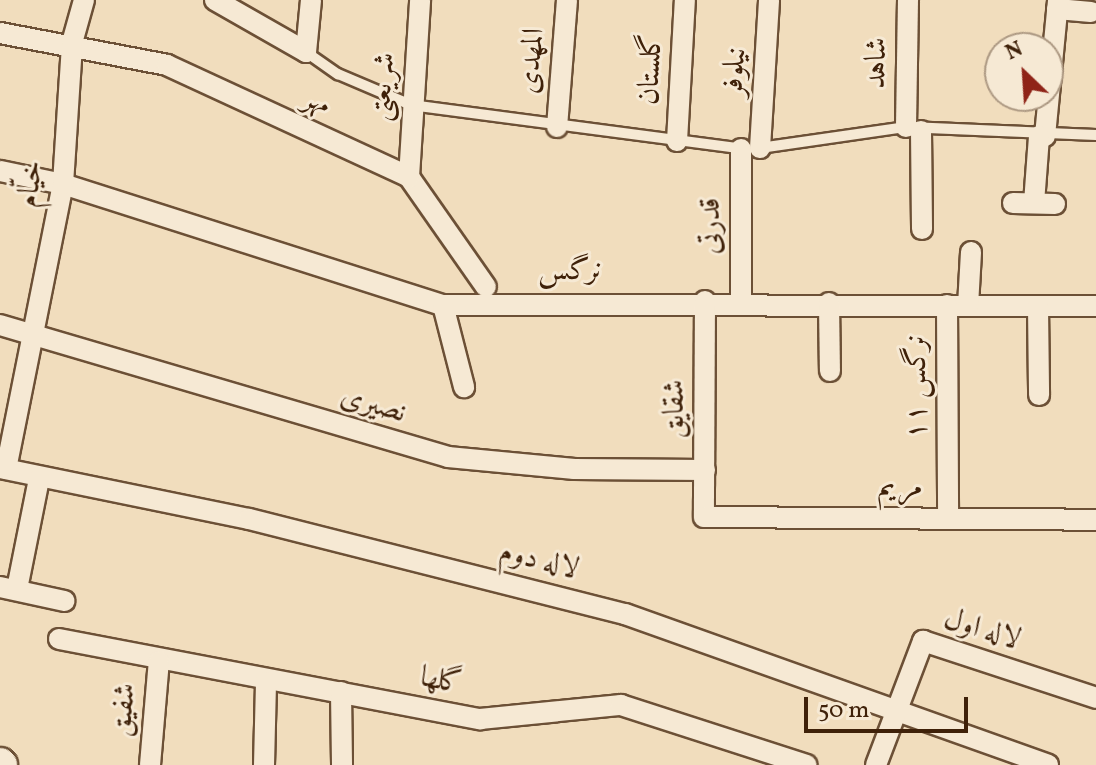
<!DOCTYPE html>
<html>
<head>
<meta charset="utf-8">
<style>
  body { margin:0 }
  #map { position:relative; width:1096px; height:765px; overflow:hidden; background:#f1ddbd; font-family:Vollkorn,Amiri,serif }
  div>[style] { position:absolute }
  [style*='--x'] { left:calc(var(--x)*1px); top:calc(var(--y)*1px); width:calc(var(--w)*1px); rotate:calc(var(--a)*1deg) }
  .roads { filter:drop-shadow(2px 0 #6c5036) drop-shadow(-2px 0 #6c5036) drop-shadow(0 2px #6c5036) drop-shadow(0 -2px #6c5036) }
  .service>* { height:10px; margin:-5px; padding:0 5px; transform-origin:5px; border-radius:5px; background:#f6e9d4 }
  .minor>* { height:20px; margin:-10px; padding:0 10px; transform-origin:10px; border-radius:10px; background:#f6e9d4 }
  .secondary>* { height:30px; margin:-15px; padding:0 15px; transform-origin:15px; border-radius:15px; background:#f6e9d4 }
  span { translate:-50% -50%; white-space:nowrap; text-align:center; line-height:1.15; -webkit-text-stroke:6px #f6e9d4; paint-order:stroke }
  .street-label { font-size:30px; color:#3f2109 }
  .north { position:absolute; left:984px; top:32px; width:80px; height:80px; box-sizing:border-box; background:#f6e9d4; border:2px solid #ad9983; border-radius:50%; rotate:335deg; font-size:22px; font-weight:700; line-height:32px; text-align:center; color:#3f2109 }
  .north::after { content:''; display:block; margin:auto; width:28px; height:36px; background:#8f2418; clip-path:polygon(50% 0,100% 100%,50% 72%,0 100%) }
  .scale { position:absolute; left:804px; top:697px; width:164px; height:36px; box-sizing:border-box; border:4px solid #3f2109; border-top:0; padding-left:10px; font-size:24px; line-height:28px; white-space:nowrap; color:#3f2109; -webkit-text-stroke:6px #f6e9d4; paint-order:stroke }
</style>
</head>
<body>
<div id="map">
  <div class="roads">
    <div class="service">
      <i style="--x:306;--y:52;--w:39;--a:35"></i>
      <i style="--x:338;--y:74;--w:79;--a:23"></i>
      <i style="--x:411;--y:105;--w:336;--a:7.5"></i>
      <i style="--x:760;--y:148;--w:148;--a:-8.2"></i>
      <i style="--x:906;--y:127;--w:190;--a:2.4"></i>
    </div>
    <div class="minor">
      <i style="--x:215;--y:0;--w:105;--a:29.7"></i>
      <i style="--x:306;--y:52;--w:52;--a:-84.5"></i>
      <i style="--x:1057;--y:9;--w:34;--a:5"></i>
      <i style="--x:0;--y:33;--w:170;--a:10.8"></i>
      <i style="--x:167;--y:65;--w:267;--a:24.8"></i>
      <i style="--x:409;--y:177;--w:134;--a:55"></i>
      <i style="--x:557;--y:127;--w:127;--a:-85.5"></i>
      <i style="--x:906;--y:127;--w:127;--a:-89.1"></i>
      <i style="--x:921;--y:131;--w:98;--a:89.4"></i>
      <i style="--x:1045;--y:136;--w:137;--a:-84.5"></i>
      <i style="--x:677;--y:141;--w:141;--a:-86.8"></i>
      <i style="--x:760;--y:148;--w:148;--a:-86.5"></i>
      <i style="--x:0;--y:171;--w:64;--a:11.7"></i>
      <i style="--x:63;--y:184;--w:399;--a:17.7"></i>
      <i style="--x:443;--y:305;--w:653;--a:0.09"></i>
      <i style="--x:409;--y:177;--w:177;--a:-86.4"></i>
      <i style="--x:1013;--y:203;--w:42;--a:1.4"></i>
      <i style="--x:1034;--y:203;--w:67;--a:-85.7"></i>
      <i style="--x:705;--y:301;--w:216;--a:90.3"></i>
      <i style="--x:704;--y:517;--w:392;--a:0.4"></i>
      <i style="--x:741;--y:302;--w:153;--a:-90"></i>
      <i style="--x:829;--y:303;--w:68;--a:89.2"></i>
      <i style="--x:443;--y:305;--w:85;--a:75.6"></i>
      <i style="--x:947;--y:305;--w:212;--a:89.7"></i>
      <i style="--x:968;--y:306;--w:54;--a:-86.8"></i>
      <i style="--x:1038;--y:307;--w:88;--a:89.3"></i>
      <i style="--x:0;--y:325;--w:467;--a:16.4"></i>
      <i style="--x:448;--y:457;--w:127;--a:5.4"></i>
      <i style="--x:574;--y:469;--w:131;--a:0.4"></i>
      <i style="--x:0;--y:468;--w:254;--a:11.6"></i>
      <i style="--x:249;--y:519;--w:388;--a:14.2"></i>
      <i style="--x:625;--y:614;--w:449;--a:19.6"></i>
      <i style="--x:6;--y:469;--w:291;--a:-78.7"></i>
      <i style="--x:63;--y:184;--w:141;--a:-86.3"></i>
      <i style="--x:72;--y:43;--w:45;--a:-74.4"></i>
      <i style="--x:0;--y:587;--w:66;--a:12.2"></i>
      <i style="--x:17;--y:589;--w:112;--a:-78.7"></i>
      <i style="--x:59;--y:639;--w:429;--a:10.8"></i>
      <i style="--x:480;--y:719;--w:142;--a:-5.7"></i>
      <i style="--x:621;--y:705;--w:195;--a:17.9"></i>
      <i style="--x:341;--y:692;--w:73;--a:89.2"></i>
      <i style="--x:150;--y:765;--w:104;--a:-85.1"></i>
      <i style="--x:264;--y:765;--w:83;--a:-88.6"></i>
      <i style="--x:876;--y:765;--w:133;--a:-69.2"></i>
      <i style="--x:923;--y:641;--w:182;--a:18.2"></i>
    </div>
    <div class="secondary">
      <i style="--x:0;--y:763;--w:3;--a:45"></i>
    </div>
  </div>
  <div class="street-label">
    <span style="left:532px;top:61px;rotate:-85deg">المهدی</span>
    <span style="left:877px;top:63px;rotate:-89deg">شاهد</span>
    <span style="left:651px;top:69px;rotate:-87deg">گلستان</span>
    <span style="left:735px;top:72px;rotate:-86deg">نیلوفر</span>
    <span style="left:383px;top:87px;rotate:-86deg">شریعتی</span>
    <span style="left:317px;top:102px;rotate:25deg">مهر</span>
    <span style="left:31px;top:184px;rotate:-83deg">خیّام</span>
    <span style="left:711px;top:226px;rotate:-90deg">قدرتی</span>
    <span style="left:570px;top:271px">نرگس</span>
    <span style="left:917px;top:387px;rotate:-90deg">نرگس ۱۱</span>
    <span style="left:373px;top:405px;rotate:16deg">نصیری</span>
    <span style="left:675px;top:409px;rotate:-90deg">شقایق</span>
    <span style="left:900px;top:487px">مریم</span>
    <span style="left:539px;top:561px;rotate:14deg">لاله دوم</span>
    <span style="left:982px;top:630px;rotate:17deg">لاله اول</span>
    <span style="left:441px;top:681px;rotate:11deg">گلها</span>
    <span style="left:124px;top:710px;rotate:-85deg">شفیق</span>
  </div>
  <div class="north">N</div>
  <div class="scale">50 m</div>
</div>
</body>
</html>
